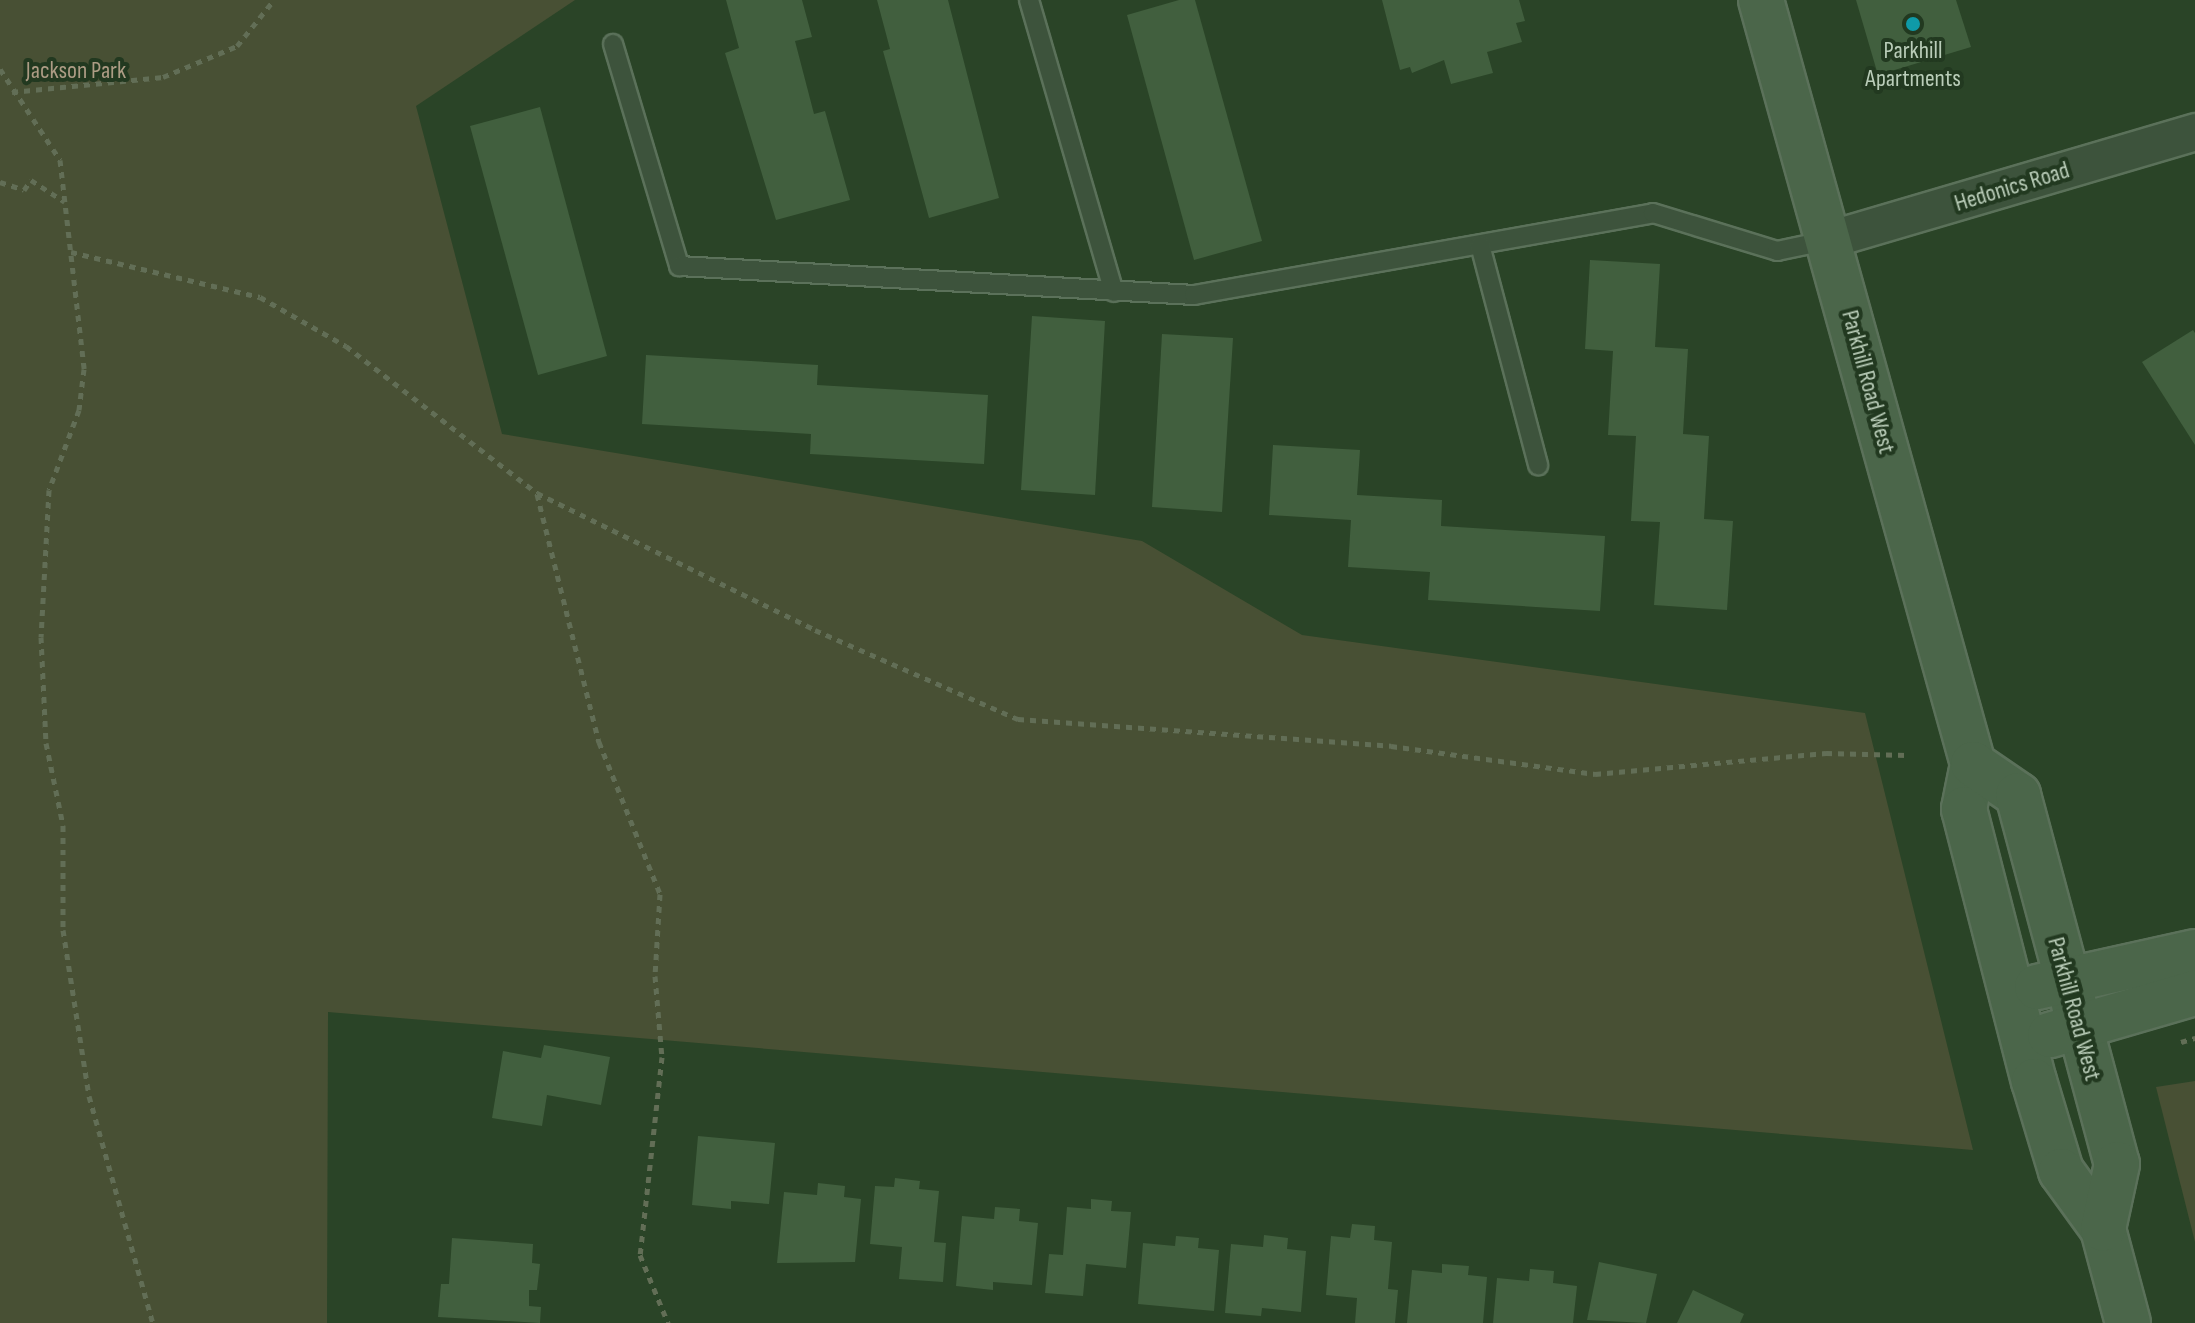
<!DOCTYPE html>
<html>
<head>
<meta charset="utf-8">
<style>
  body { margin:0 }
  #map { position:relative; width:2195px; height:1323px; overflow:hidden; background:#2a4427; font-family:"Sofia Sans Condensed",sans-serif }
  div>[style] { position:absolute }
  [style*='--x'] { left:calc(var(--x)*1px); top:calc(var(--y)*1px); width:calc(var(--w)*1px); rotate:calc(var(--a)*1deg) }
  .green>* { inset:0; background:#485034 }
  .building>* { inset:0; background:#415f3e }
  .path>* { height:5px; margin-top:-2.5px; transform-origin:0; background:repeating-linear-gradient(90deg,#626e56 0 6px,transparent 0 12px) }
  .roads { filter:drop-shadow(2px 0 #5b715a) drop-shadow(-2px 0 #5b715a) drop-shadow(0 2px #5b715a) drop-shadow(0 -2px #5b715a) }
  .lane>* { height:18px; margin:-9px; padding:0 9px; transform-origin:9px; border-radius:9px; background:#3d533c }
  .street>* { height:36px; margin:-18px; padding:0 18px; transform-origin:18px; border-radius:18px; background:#3d533c }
  .secondary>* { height:44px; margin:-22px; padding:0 22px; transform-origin:22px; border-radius:22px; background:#4b664a }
  .dots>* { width:22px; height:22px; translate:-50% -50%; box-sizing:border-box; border:4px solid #223920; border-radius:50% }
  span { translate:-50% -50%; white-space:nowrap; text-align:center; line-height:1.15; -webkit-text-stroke:8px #223920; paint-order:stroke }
  .poi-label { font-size:24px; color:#bacdb9 }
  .park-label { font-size:24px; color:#ad9c85 }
  .street-label { font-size:24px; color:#bacdb9 }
</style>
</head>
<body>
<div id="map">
  <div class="green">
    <i style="clip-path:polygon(0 0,575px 0,416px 106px,502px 434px,1142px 541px,1302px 635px,1865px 713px,1973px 1150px,328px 1012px,327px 1323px,0 1323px)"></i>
    <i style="clip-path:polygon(2195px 1081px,2195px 1242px,2156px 1087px)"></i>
  </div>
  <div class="building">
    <i style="clip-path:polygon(726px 0,802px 0,812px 37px,795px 41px,814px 114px,825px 111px,850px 200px,776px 220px,725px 53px,739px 48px)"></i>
    <i style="clip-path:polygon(877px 0,948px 0,999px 198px,929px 218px,883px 51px,890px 49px)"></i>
    <i style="clip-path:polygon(1179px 0,1195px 0,1262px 241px,1194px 260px,1127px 15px)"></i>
    <i style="clip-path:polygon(1382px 0,1519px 0,1525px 21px,1516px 23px,1522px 42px,1487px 52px,1493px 73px,1451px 84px,1444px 60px,1412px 73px,1410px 67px,1400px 70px)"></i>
    <i style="clip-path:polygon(1856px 0,1956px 0,1971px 47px,1878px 75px)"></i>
    <i style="clip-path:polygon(540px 107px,607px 356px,538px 375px,470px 126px)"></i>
    <i style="clip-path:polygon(1590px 260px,1660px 264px,1655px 347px,1688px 349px,1683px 434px,1709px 436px,1704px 519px,1733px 521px,1727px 610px,1654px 605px,1660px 522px,1631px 521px,1636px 436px,1608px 435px,1613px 351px,1585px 349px)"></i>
    <i style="clip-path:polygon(1032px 316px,1105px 321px,1095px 495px,1021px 490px)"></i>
    <i style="clip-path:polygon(2193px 330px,2195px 333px,2195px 445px,2142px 362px)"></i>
    <i style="clip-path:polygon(1162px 334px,1233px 338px,1222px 512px,1152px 507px)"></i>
    <i style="clip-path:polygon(646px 355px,818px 365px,817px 385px,988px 395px,984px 464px,810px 454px,811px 434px,642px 424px)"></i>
    <i style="clip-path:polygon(1273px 445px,1360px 450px,1357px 495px,1442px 500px,1441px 526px,1605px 536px,1600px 611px,1428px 600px,1430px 572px,1348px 567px,1351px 520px,1269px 515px)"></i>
    <i style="clip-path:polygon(544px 1045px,610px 1057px,601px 1105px,547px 1095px,542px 1126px,492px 1118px,503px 1051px,541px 1058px)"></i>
    <i style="clip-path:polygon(698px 1136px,775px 1143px,769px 1204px,731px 1201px,731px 1209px,692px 1205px)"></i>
    <i style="clip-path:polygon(895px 1178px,920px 1181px,919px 1189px,939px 1191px,934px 1242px,946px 1243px,943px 1282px,899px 1279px,902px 1247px,870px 1244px,875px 1186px,894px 1187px)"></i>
    <i style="clip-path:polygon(818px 1183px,845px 1186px,844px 1197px,861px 1199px,855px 1262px,777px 1263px,784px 1192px,817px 1195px)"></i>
    <i style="clip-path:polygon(1091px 1199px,1112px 1201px,1111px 1211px,1131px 1212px,1126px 1268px,1086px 1264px,1083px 1296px,1045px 1293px,1049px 1254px,1063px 1255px,1067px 1207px,1091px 1209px)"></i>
    <i style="clip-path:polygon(995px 1207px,1020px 1209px,1019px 1221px,1038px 1223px,1032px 1285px,993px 1282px,993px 1290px,956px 1286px,962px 1216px,994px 1219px)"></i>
    <i style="clip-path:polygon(1352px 1224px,1375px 1226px,1374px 1240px,1392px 1242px,1388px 1289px,1398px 1290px,1395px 1323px,1355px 1323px,1357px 1298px,1326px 1295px,1331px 1236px,1350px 1238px)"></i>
    <i style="clip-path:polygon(1264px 1235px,1288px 1238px,1287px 1249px,1306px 1251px,1301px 1312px,1262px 1308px,1261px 1316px,1225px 1313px,1231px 1244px,1263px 1247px)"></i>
    <i style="clip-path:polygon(1176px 1236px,1199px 1238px,1198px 1248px,1219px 1250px,1214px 1311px,1138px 1304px,1143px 1243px,1175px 1246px)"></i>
    <i style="clip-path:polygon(452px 1238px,533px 1244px,532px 1263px,540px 1264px,537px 1290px,529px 1290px,529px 1306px,541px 1307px,540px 1323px,438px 1317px,441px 1284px,449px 1284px)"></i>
    <i style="clip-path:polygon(1599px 1262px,1657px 1274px,1646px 1323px,1587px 1320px)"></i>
    <i style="clip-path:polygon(1442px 1264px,1469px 1266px,1468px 1275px,1487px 1277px,1483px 1323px,1407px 1323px,1412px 1270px,1442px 1273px)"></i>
    <i style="clip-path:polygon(1530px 1269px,1554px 1271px,1553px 1283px,1577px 1286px,1573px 1323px,1493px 1323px,1497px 1278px,1529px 1281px)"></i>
    <i style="clip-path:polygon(1693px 1290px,1744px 1314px,1740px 1323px,1677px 1323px)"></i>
  </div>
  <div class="path">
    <i style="--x:0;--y:69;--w:109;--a:56.6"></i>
    <i style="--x:60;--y:160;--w:210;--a:83.4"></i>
    <i style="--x:84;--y:369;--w:41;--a:97"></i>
    <i style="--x:79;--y:410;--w:85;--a:110.6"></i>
    <i style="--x:49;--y:490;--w:147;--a:93.1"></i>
    <i style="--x:41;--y:637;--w:106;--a:87.3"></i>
    <i style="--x:46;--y:743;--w:84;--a:78.3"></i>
    <i style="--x:63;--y:825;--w:105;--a:90"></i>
    <i style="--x:63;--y:930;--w:168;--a:81.1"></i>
    <i style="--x:89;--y:1096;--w:236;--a:74.3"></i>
    <i style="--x:12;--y:92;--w:152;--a:-5.7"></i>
    <i style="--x:163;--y:77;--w:80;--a:-22.7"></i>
    <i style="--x:237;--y:46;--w:59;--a:-51.2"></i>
    <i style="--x:0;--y:182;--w:25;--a:18"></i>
    <i style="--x:24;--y:190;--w:12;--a:-55"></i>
    <i style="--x:31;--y:180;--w:40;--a:32.9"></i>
    <i style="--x:71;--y:252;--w:194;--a:13.4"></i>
    <i style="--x:260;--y:297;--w:99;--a:29.7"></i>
    <i style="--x:346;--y:346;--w:241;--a:37.6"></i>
    <i style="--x:537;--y:493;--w:310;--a:26.2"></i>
    <i style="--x:815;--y:630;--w:222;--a:23.7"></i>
    <i style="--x:1018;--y:719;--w:374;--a:4.1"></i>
    <i style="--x:1391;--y:746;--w:206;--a:7.8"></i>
    <i style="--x:1595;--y:774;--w:232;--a:-5.2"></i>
    <i style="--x:1826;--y:753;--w:81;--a:1.4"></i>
    <i style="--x:537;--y:494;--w:256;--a:76"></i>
    <i style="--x:599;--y:742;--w:164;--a:68.1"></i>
    <i style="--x:660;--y:894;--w:82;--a:93.5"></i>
    <i style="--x:655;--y:976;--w:81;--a:85.1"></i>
    <i style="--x:662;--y:1057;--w:199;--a:96.3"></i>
    <i style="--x:640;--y:1255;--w:74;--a:67.6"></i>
    <i style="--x:2181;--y:1042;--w:15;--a:-16"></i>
  </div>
  <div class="roads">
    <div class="lane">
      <i style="--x:1029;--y:0;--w:304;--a:73.8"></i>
      <i style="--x:613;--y:44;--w:232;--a:73.4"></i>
      <i style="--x:679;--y:266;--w:516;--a:3.22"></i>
      <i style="--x:1194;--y:295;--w:466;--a:-10.1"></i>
      <i style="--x:1653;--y:213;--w:130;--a:17"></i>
      <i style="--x:1777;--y:251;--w:53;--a:-11.9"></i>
      <i style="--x:1480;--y:245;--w:228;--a:75.2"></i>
    </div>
    <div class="street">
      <i style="--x:1829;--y:240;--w:382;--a:-16.4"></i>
    </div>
    <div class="secondary">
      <i style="--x:1761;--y:0;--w:793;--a:74.49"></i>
      <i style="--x:1973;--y:764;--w:46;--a:101.3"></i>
      <i style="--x:1964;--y:809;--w:281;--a:75.6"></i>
      <i style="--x:2034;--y:1081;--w:94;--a:73.3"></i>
      <i style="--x:2061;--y:1171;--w:72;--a:54.1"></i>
      <i style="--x:2103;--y:1229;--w:97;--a:75.1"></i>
      <i style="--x:1973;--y:764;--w:55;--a:34.6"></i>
      <i style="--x:2018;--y:795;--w:382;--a:75"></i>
      <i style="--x:2117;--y:1164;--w:66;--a:102.2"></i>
      <i style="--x:2037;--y:987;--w:162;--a:-12.5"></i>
      <i style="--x:2050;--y:1035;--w:151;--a:-16.2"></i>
    </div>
  </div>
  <div class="dots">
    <i style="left:1913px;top:24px;background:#0f9aa8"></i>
  </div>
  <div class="poi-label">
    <span style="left:1913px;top:65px">Parkhill<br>Apartments</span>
  </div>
  <div class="park-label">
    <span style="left:76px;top:71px">Jackson Park</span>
  </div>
  <div class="street-label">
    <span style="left:2012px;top:187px;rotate:-17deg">Hedonics Road</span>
    <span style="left:1868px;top:382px;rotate:75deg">Parkhill Road West</span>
    <span style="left:2074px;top:1009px;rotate:75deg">Parkhill Road West</span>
  </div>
</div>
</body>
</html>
